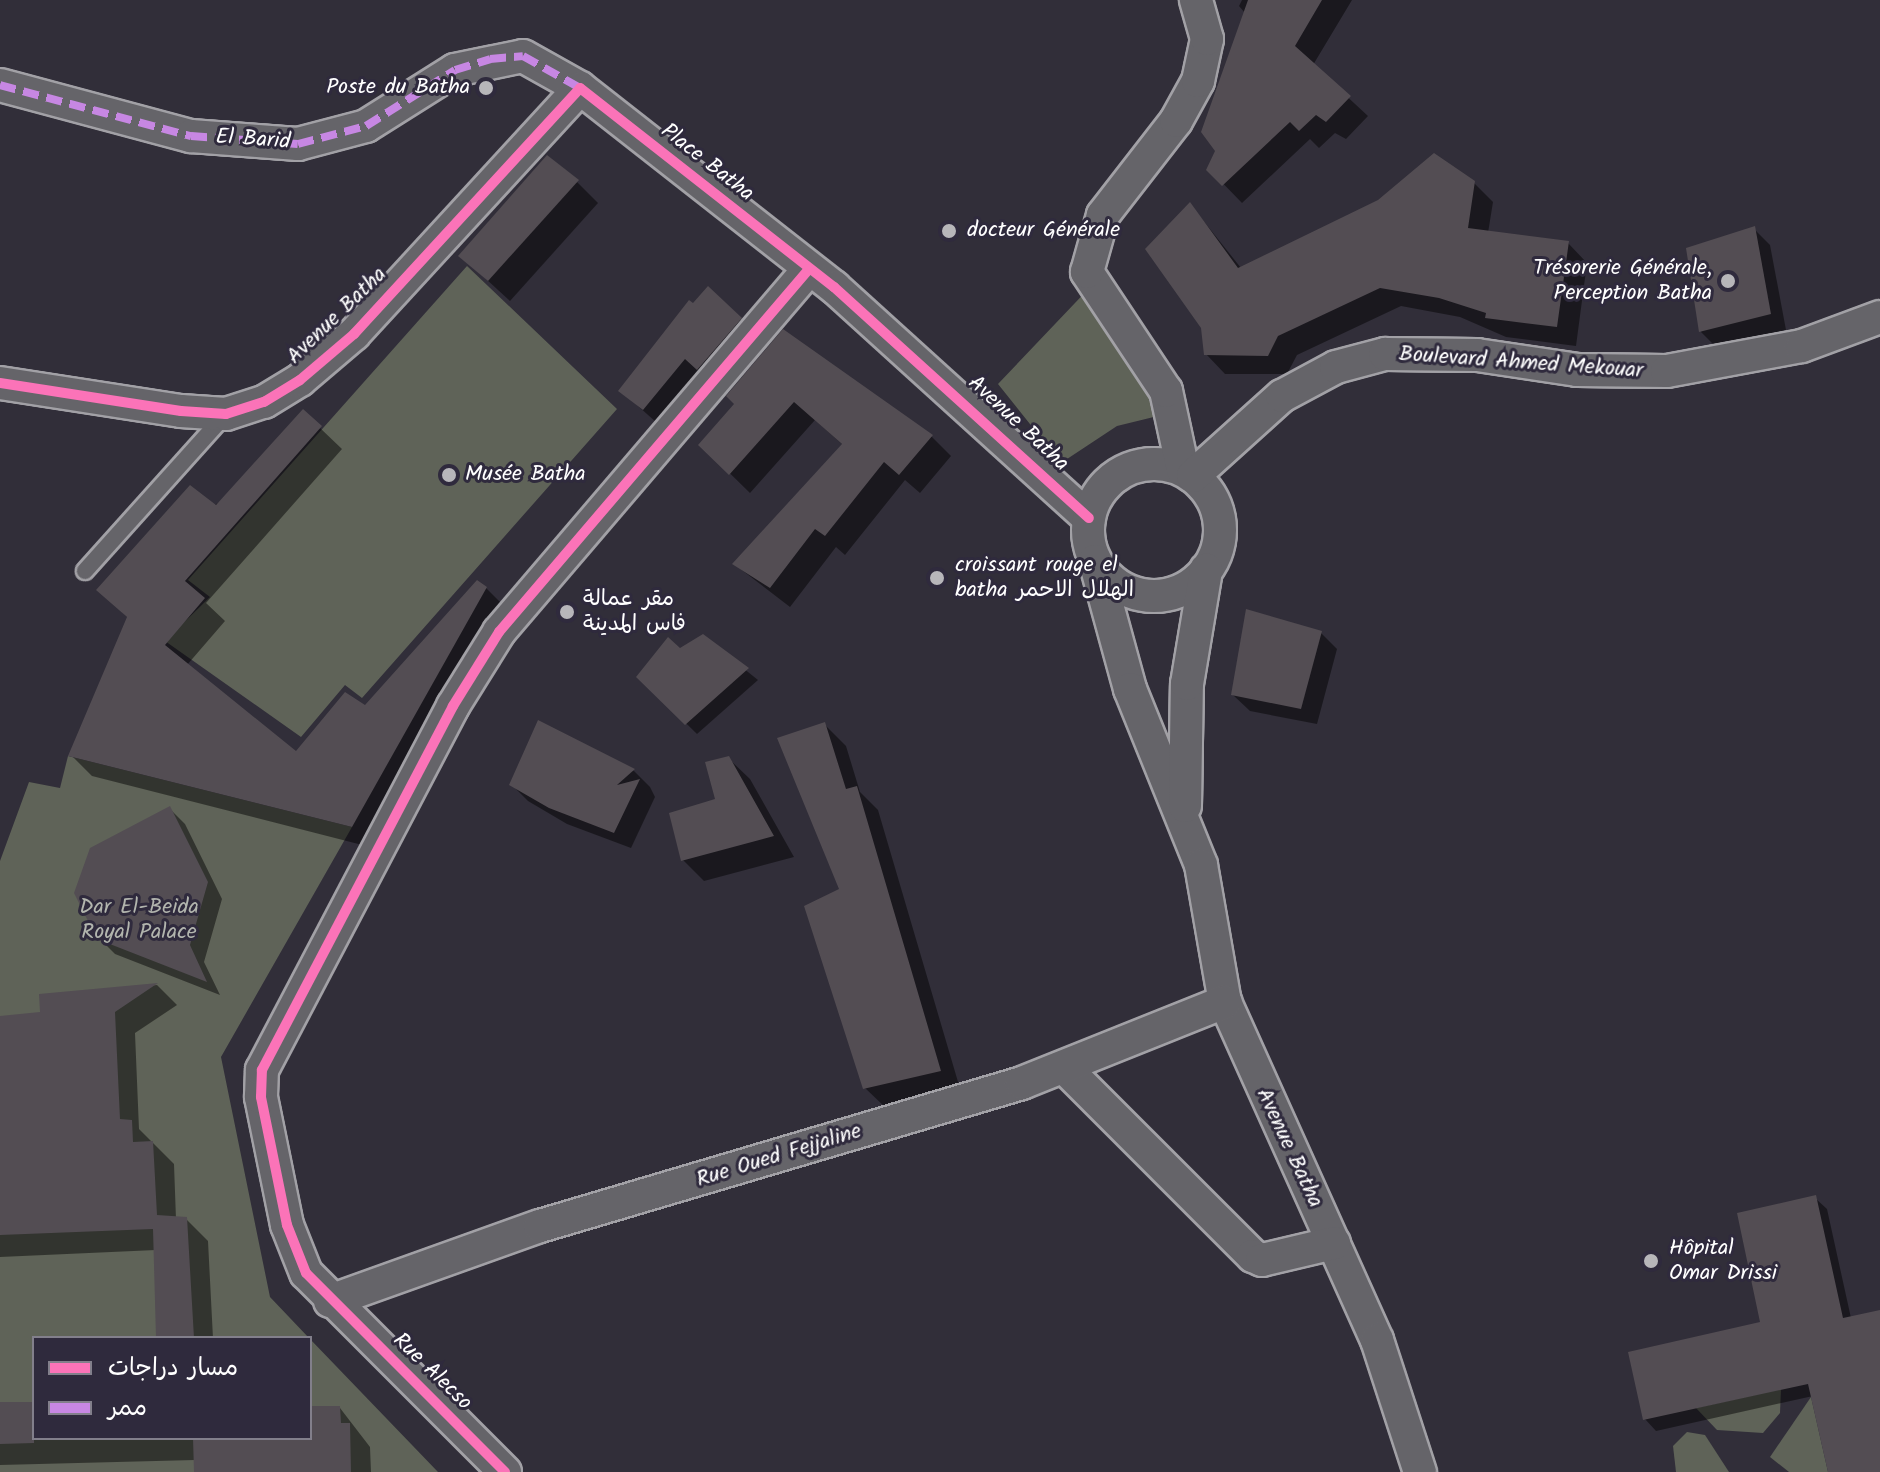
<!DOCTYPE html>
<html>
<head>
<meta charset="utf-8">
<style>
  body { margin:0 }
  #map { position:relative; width:1880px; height:1472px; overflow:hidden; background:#312e39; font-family:Kalam,"Playpen Sans Arabic",sans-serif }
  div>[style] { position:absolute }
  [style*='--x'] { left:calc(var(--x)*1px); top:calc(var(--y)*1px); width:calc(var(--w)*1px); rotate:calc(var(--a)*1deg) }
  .green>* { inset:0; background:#5f6358 }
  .shadow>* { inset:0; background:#0007 }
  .building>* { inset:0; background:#534d53 }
  .roads { filter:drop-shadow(2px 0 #a2a1a6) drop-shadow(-2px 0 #a2a1a6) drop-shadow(0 2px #a2a1a6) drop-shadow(0 -2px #a2a1a6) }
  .lane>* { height:16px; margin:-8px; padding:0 8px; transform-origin:8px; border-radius:8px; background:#656469 }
  .street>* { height:32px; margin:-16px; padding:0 16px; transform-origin:16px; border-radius:16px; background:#656469 }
  .street>.ring { margin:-16px; padding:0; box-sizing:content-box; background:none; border:32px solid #656469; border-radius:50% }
  .quiet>* { height:8px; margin-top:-4px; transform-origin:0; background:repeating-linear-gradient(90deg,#c787e3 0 16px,transparent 0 24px) }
  .cycleway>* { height:10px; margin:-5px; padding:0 5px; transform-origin:5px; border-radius:5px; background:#fb73b8 }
  .dots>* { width:22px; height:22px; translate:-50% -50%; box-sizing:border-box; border:4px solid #2f2a3d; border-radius:50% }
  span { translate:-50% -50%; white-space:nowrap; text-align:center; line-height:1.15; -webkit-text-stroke:6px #2f2a3d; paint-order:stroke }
  .poi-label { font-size:22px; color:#fff }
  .right { translate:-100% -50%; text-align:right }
  .left { translate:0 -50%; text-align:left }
  .street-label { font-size:22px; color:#fff }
  .park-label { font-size:22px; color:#b2b5ae }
  .legend { position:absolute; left:32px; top:1336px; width:280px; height:104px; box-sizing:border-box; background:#2f2a3d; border:2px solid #827f8b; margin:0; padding:10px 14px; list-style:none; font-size:24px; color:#fff }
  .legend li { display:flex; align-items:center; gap:16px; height:40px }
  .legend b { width:40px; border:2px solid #827f8b }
</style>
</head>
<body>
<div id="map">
  <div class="green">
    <i style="clip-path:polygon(467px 266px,617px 409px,362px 698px,345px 685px,301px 737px,165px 641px,210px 597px,188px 580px)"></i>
    <i style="clip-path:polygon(1094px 283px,1166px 414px,1117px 426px,1061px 463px,998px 384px)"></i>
    <i style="clip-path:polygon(68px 756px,352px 827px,221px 1057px,270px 1297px,309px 1338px,34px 1338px,34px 1438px,310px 1438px,310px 1339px,438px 1472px,0 1472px,0 861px,29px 782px,60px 788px)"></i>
    <i style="clip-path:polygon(1781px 1389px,1780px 1413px,1763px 1433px,1717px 1430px,1696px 1408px)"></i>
    <i style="clip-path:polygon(1811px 1397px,1828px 1472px,1789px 1472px,1770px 1457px)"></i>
    <i style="clip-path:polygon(1687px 1432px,1705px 1435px,1729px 1472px,1676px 1472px,1673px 1446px)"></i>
  </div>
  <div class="shadow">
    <i style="clip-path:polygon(1242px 0,1352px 0,1313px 65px,1368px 116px,1346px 139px,1335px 133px,1319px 148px,1310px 139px,1242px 203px,1209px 169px,1217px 150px,1245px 13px,1239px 6px)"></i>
    <i style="clip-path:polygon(577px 182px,598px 203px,510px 301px,461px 256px)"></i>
    <i style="clip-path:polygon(1473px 182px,1493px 202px,1488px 233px,1568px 243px,1587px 263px,1576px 346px,1506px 337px,1460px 317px,1401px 306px,1297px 355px,1287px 374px,1225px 374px,1206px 354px,1190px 204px,1241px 268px)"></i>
    <i style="clip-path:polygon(1754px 229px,1770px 245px,1786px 330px,1717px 348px,1701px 332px)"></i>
    <i style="clip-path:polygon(708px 289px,762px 340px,665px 430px,621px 391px)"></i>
    <i style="clip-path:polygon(783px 332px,932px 437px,951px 456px,920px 493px,905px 480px,845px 555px,836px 547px,790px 607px,734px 564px,843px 445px,815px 420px,750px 493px,701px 445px,736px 404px)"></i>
    <i style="clip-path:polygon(320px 428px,342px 449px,206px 603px,225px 621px,187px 665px,296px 754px,365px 708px,486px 588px,507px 609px,374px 848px,92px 776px,71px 755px,128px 618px,99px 590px)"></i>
    <i style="clip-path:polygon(1321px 633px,1337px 649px,1317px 724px,1250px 711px,1233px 695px)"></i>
    <i style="clip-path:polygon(703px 636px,758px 680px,697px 734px,639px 677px)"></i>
    <i style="clip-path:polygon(539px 723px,634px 771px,650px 787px,655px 797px,631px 848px,567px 824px,528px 801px,511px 784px)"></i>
    <i style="clip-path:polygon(824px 724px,846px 746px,860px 792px,878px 810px,961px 1092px,887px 1109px,865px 1088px)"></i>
    <i style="clip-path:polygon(728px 758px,750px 779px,794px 857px,704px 881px,683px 860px,717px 800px)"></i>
    <i style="clip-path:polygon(170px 809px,185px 824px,222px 899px,204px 962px,220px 995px,115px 954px,99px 938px)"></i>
    <i style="clip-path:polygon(157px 985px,177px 1005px,135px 1033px,139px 1129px,174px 1164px,176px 1219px,186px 1219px,208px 1241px,213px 1338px,158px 1338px,156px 1250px,0 1257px,0 1018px,42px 1014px,41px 996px)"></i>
    <i style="clip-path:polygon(1815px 1198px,1827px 1209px,1851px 1318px,1880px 1321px,1880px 1472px,1830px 1472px,1813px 1396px,1656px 1431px,1645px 1419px,1763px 1323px)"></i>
    <i style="clip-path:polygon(0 1404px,34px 1404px,34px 1438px,310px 1438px,310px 1408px,340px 1408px,370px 1447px,371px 1472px,196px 1472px,195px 1460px,0 1465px)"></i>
  </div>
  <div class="building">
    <i style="clip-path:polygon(1248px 0,1322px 0,1295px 46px,1351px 96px,1326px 122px,1316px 115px,1299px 131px,1290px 122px,1222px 186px,1206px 170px,1215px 151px,1201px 132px)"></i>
    <i style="clip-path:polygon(1434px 153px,1475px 181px,1468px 228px,1569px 241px,1557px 327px,1485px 318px,1486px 313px,1439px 298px,1380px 288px,1278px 336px,1268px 356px,1204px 355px,1201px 328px,1145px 249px,1190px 202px,1238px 268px,1378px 200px)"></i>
    <i style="clip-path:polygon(547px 155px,579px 180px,488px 281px,458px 256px)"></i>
    <i style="clip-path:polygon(1755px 226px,1771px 314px,1699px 332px,1686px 248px)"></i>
    <i style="clip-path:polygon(708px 286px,742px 318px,697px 370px,685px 359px,643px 410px,618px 391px,689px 300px,693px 303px)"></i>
    <i style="clip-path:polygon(783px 329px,933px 435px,899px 475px,884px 462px,825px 536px,815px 529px,770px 588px,732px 564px,842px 444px,794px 402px,729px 475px,698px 445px,734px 404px,726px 396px)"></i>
    <i style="clip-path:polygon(303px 409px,322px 426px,185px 581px,205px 598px,165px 645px,296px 751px,345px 692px,365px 705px,477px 580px,487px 587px,352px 827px,68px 756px,127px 617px,96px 590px,190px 485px,216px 505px)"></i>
    <i style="clip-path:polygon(1246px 609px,1322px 631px,1301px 709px,1231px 695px)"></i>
    <i style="clip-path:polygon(703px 634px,749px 668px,685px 725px,636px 677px,668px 637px,680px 648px)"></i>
    <i style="clip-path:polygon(538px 720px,635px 769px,617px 785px,640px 779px,614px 833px,549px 808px,509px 785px)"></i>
    <i style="clip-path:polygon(825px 722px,846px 789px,857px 786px,941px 1071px,863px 1089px,804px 906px,839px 889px,777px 738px)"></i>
    <i style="clip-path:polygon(729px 756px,774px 836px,681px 861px,669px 813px,715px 799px,705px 762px)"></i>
    <i style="clip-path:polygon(170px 806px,208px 882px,190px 945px,207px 982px,97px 939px,74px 893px,90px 848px)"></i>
    <i style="clip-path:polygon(158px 983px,115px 1012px,120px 1119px,132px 1120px,133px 1142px,153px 1141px,157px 1215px,187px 1217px,194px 1338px,156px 1338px,153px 1229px,0 1235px,0 1016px,40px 1012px,39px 994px)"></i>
    <i style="clip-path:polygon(1816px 1195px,1843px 1318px,1880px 1310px,1880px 1472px,1828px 1472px,1808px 1384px,1643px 1420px,1628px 1352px,1760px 1322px,1737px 1213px)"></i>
    <i style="clip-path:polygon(0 1402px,34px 1402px,34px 1443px,0 1444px)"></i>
    <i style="clip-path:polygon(310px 1406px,340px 1406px,341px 1423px,350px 1423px,351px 1472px,194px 1472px,193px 1438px,310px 1438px)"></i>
  </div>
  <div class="roads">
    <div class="lane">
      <i style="--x:85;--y:571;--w:210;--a:-48.1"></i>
    </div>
    <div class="street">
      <i style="--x:0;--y:85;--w:198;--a:15"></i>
      <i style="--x:191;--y:136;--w:107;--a:4.3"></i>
      <i style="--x:298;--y:144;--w:70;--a:-14.8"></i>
      <i style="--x:366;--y:126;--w:105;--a:-32.2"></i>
      <i style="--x:455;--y:70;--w:69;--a:-11.6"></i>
      <i style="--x:523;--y:56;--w:65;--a:29.3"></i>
      <i style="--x:580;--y:88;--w:323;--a:38.1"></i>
      <i style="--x:834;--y:287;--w:344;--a:42.2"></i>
      <i style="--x:0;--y:383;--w:183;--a:8.8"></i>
      <i style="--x:181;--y:411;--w:45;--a:3.8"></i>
      <i style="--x:226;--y:414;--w:40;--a:-18"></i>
      <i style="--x:264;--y:402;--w:42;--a:-31.4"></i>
      <i style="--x:300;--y:380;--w:71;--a:-40.4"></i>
      <i style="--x:354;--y:334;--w:334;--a:-47.4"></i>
      <i class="ring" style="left:1088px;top:464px;width:100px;height:100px"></i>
      <i style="--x:1183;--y:470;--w:81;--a:-102.1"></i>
      <i style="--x:1166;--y:391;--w:143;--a:-123.6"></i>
      <i style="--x:1087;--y:272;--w:59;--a:-74.3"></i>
      <i style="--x:1103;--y:215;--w:119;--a:-52.2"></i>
      <i style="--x:1176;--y:121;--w:46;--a:-61.2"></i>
      <i style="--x:1198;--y:81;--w:43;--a:-77.9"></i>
      <i style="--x:1207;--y:39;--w:41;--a:-105.8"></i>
      <i style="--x:1193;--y:476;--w:120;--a:-42"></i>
      <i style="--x:1282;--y:396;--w:61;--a:-28.2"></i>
      <i style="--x:1336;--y:367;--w:51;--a:-14.9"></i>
      <i style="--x:1385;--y:354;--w:92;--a:0.6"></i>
      <i style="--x:1477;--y:355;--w:101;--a:8.5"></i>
      <i style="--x:1577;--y:370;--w:90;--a:0.6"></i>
      <i style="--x:1667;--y:371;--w:137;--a:-10.5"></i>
      <i style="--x:1802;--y:346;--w:83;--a:-20.4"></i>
      <i style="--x:1095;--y:561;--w:133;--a:74.7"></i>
      <i style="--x:1130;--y:689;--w:190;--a:68"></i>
      <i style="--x:1201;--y:865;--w:139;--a:80.1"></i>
      <i style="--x:1225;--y:1002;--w:371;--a:65.8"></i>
      <i style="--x:1377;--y:1340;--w:139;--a:72"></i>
      <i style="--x:1185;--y:806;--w:122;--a:-89.1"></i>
      <i style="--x:1187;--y:684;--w:116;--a:-80.5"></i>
      <i style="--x:1065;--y:1068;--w:266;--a:45"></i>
      <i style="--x:1253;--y:1256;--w:10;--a:24"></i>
      <i style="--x:1262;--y:1260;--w:74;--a:-13.3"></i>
      <i style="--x:330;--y:1301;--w:223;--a:-19.7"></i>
      <i style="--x:540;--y:1226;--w:503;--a:-16.52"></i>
      <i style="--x:1022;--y:1083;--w:219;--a:-21.8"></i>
      <i style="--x:505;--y:1472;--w:281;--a:-135"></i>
      <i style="--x:306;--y:1273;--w:52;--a:-111.6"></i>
      <i style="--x:287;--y:1225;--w:131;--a:-101.5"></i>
      <i style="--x:261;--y:1097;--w:27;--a:-88"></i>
      <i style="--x:262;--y:1070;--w:411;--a:-62.3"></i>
      <i style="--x:453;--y:706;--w:87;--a:-58.1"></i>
      <i style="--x:499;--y:632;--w:477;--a:-49.5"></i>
    </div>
  </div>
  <div class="quiet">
    <i style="--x:0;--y:85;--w:198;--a:15"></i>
    <i style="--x:191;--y:136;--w:107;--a:4.3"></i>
    <i style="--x:298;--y:144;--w:70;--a:-14.8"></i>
    <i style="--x:366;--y:126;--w:105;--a:-32.2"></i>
    <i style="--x:455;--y:70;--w:37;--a:-17"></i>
    <i style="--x:490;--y:59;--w:33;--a:-5"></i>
    <i style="--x:523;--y:56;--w:65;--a:29.3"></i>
  </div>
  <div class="cycleway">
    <i style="--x:0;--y:383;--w:183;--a:8.8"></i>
    <i style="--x:181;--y:411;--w:45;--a:3.8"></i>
    <i style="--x:226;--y:414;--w:40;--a:-18"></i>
    <i style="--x:264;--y:402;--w:42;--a:-31.4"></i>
    <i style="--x:300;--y:380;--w:71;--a:-40.4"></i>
    <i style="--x:354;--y:334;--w:334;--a:-47.4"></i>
    <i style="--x:580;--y:88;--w:323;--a:38.1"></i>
    <i style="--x:834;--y:287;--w:344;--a:42.2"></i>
    <i style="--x:505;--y:1472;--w:281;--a:-135"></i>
    <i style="--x:306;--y:1273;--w:52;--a:-111.6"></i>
    <i style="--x:287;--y:1225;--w:131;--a:-101.5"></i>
    <i style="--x:261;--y:1097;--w:27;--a:-88"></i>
    <i style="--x:262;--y:1070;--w:411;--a:-62.3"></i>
    <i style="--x:453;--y:706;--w:87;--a:-58.1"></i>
    <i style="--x:499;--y:632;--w:477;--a:-49.5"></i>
  </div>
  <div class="dots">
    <i style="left:486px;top:88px;background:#b7b6ba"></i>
    <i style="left:949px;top:231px;background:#b7b6ba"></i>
    <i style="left:1728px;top:281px;background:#b7b6ba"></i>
    <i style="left:449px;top:475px;background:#b7b6ba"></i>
    <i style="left:937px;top:578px;background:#b7b6ba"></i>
    <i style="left:567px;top:612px;background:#b7b6ba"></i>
    <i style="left:1651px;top:1261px;background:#b7b6ba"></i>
  </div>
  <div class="poi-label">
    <span class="right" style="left:470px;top:88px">Poste du Batha</span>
    <span class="left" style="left:967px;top:231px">docteur Générale</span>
    <span class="right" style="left:1712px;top:281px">Trésorerie Générale,<br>Perception Batha</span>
    <span class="left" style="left:465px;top:475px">Musée Batha</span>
    <span class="left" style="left:955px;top:578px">croissant rouge el<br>batha الهلال الاحمر</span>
    <span class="left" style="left:583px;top:612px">مقر عمالة<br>فاس المدينة</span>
    <span class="left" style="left:1669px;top:1261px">Hôpital<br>Omar Drissi</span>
  </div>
  <div class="street-label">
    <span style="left:253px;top:140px;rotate:4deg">El Barid</span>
    <span style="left:707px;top:163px;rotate:38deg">Place Batha</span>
    <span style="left:337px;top:316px;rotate:-44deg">Avenue Batha</span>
    <span style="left:1521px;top:363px;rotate:4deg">Boulevard Ahmed Mekouar</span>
    <span style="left:1018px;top:424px;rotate:43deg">Avenue Batha</span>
    <span style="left:1289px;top:1148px;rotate:65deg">Avenue Batha</span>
    <span style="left:779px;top:1156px;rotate:-17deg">Rue Oued Fejjaline</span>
    <span style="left:432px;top:1372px;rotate:44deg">Rue Alecso</span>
  </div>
  <div class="park-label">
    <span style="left:139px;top:920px">Dar El-Beida<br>Royal Palace</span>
  </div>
  <ul class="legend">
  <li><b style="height:10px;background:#fb73b8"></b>مسار دراجات</li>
  <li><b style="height:10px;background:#c787e3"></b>ممر</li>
  </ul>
</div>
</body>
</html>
